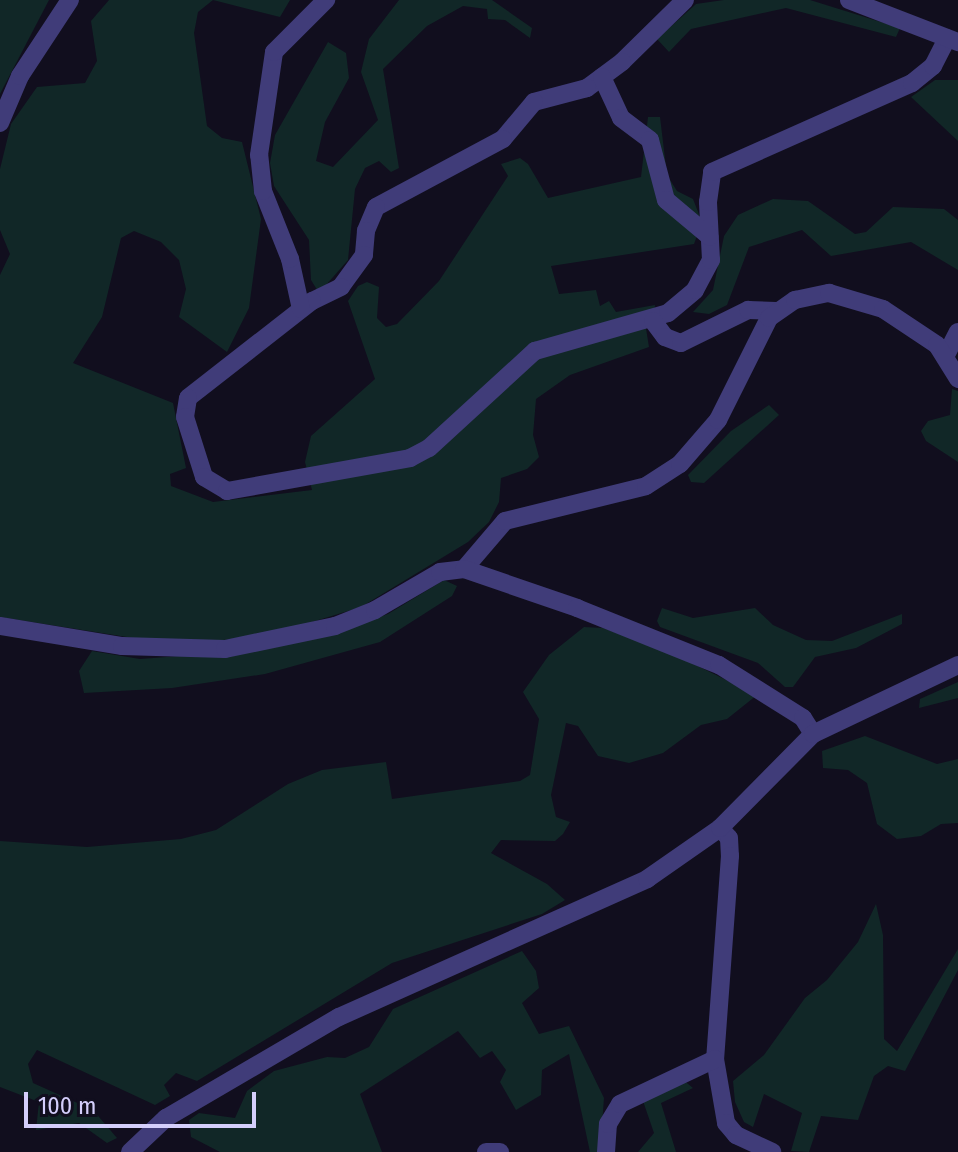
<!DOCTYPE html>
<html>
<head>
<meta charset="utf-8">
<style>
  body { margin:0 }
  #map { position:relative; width:958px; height:1152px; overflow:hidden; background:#110e1e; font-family:"Fira Sans Condensed",sans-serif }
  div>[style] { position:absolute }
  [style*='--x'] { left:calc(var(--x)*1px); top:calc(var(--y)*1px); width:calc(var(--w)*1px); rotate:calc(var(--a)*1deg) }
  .green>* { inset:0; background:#112727 }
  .street>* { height:18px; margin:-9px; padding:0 9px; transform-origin:9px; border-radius:9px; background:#403c79 }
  span { translate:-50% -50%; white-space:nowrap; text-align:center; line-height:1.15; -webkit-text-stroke:6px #110e1e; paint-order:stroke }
  .scale { position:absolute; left:24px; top:1092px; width:232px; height:36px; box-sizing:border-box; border:4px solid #d4cefb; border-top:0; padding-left:10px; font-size:24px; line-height:28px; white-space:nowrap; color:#d4cefb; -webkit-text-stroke:6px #110e1e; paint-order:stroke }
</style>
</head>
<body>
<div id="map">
  <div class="green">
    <i style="clip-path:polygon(0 0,49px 0,0 94px)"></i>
    <i style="clip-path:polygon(109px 0,290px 0,280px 17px,213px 0,198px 12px,194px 33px,207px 126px,222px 138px,242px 142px,261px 219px,249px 308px,227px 352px,179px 317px,186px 289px,179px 260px,161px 242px,134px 231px,121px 238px,102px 317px,73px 363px,173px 403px,186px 468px,170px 474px,171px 486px,213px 502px,312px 490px,305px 462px,311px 436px,375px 379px,348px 301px,358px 286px,367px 282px,379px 287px,377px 318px,386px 327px,397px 324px,439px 281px,508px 176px,501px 164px,520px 158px,528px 164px,548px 198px,641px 177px,648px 117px,660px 117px,667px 175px,677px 191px,693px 199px,702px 222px,694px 244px,551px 266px,559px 294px,596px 290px,600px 306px,609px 301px,616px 312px,655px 305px,654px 313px,644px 316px,649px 347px,570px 375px,536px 399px,533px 435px,539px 457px,527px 469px,501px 478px,499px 502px,489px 522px,468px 542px,361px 607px,263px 637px,223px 640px,146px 640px,0 617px,0 275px,10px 254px,0 230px,0 169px,11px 124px,37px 87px,85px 83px,97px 61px,91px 21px)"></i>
    <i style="clip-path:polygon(399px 0,492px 0,532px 28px,530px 38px,505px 20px,488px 19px,487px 9px,463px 6px,427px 26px,383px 69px,399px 168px,391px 172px,379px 161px,365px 168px,355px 189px,348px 260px,319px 293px,311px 280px,309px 240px,274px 186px,270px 163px,275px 135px,328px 42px,346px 53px,349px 78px,325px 122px,316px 161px,333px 167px,378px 120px,361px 72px,369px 39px)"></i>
    <i style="clip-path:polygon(724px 0,810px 0,900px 28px,896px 37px,786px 8px,691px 29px,669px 52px,657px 39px,696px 4px)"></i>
    <i style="clip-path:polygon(935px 80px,958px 80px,958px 141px,911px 97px)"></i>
    <i style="clip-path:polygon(773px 199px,808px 201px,855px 234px,866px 232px,893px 207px,944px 209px,958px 220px,958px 270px,911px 242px,831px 256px,802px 230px,749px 247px,727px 305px,709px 314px,693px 312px,713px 290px,724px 236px,738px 215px)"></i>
    <i style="clip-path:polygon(952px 389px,958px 391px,958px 462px,926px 441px,921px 431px,928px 421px,950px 415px)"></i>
    <i style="clip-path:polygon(769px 405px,779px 415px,704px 483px,691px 482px,688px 475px,731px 431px)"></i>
    <i style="clip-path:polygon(444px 580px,457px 586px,452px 596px,380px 642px,265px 674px,172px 688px,84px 693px,79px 671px,92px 651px,140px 659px,246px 651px,340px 631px,388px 614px)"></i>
    <i style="clip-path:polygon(662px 608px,693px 618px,755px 608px,773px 625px,806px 640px,832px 641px,902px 614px,902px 624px,856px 648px,815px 657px,793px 687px,785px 687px,758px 663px,660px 627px,657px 621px)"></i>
    <i style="clip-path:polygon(584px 627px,603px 628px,673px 654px,757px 695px,727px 719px,701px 725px,663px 753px,629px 763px,598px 756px,578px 726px,566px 723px,551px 795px,556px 817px,570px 822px,563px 834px,555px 841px,501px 840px,491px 853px,547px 884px,565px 900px,542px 914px,392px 963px,197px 1081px,176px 1073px,164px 1085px,170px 1096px,155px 1105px,37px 1050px,28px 1064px,33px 1083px,93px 1110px,117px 1138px,107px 1143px,79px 1123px,36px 1130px,39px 1102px,0 1087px,0 841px,87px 847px,181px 839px,216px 830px,288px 784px,322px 770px,386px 762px,392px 799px,520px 781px,530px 775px,539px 719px,523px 692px,549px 655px)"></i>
    <i style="clip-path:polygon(958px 682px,958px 698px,919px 708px,920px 699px)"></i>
    <i style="clip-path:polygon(865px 736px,937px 764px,958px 759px,958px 823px,941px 824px,921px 836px,897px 839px,877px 824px,867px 783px,848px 770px,823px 768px,822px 751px)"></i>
    <i style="clip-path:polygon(876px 904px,883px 935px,884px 1039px,897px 1051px,958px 949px,958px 970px,905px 1071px,888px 1066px,874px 1076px,858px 1120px,821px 1116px,809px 1152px,791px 1151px,802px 1113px,764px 1094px,753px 1127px,744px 1122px,735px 1102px,733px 1081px,764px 1055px,805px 998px,827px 980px,858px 942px)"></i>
    <i style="clip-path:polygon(522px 951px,536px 971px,539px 988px,522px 1003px,539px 1034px,569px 1026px,604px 1098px,600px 1152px,590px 1152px,569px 1054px,542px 1070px,541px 1095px,516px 1110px,500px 1082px,506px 1070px,492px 1051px,480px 1058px,458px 1031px,360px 1094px,382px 1152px,220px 1152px,191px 1137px,189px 1120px,199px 1113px,235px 1118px,247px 1091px,274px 1071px,327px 1057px,345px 1058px,369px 1047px,393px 1009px)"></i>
    <i style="clip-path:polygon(682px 1079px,693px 1088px,661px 1103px,676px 1152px,638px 1152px,654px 1133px,643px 1101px)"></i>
  </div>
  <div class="street">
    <i style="--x:685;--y:0;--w:88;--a:135.5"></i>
    <i style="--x:622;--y:62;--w:44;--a:143.4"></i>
    <i style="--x:587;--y:88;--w:55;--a:165.2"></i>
    <i style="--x:534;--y:102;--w:48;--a:130"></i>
    <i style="--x:503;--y:139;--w:144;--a:151.8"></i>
    <i style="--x:376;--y:207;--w:26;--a:113"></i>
    <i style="--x:366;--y:231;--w:24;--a:95"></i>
    <i style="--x:364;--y:255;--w:39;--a:126"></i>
    <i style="--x:341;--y:287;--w:32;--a:154"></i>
    <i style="--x:312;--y:301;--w:157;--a:142"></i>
    <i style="--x:188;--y:398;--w:19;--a:99"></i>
    <i style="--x:185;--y:417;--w:63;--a:72.4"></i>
    <i style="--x:204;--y:477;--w:27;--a:31"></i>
    <i style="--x:227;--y:491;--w:186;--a:-10.2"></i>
    <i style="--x:410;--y:458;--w:21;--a:-28"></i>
    <i style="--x:429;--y:448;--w:144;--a:-42.5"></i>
    <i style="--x:535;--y:351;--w:138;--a:-15.9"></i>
    <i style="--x:668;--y:313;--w:35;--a:-40"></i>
    <i style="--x:695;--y:290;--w:34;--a:-62"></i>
    <i style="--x:711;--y:260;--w:58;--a:-93"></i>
    <i style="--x:708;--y:202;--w:30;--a:-82"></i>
    <i style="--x:712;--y:172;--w:219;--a:-24"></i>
    <i style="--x:912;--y:83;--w:27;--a:-39"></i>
    <i style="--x:933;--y:66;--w:31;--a:-63"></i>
    <i style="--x:849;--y:0;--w:117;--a:21.1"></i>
    <i style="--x:602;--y:77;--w:45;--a:65.1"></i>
    <i style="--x:621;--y:118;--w:36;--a:37"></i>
    <i style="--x:650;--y:140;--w:62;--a:75.1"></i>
    <i style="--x:666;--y:200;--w:57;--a:40.1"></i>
    <i style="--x:0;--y:123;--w:51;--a:-66.9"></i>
    <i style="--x:20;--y:76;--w:91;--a:-56.7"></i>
    <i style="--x:301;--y:309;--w:51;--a:-102.4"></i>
    <i style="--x:290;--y:259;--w:73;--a:-111.7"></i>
    <i style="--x:263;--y:191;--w:36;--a:-96"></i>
    <i style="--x:259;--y:155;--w:104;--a:-81.7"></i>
    <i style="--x:274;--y:52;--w:74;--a:-45"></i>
    <i style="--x:653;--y:321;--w:20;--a:53"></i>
    <i style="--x:665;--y:337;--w:17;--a:21"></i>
    <i style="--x:681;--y:343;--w:75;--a:-26.2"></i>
    <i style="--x:748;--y:310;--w:28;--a:2"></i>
    <i style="--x:945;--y:357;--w:28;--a:-63"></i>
    <i style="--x:464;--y:569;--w:63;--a:-49.5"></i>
    <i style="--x:505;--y:521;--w:145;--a:-13.9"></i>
    <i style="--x:646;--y:486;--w:40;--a:-32.9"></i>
    <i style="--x:680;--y:464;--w:58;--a:-49.2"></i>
    <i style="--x:718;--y:420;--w:114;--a:-63.4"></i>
    <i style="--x:769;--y:318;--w:32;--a:-35"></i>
    <i style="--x:795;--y:300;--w:35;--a:-12"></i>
    <i style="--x:829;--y:293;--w:56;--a:16.5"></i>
    <i style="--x:883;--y:309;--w:65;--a:33.7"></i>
    <i style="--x:937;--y:345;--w:40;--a:58"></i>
    <i style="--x:0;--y:626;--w:124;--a:9.3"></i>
    <i style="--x:122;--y:646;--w:103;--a:1.7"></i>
    <i style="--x:225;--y:649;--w:112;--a:-11.8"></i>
    <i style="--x:335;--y:626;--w:43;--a:-21.8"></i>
    <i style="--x:375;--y:610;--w:75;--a:-30.3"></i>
    <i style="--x:440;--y:572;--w:24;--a:-7"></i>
    <i style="--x:464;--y:569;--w:120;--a:19"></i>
    <i style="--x:577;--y:608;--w:153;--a:21.9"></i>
    <i style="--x:719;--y:665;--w:99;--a:32.2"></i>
    <i style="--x:803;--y:718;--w:19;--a:58"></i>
    <i style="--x:720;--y:828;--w:13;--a:48"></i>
    <i style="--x:729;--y:838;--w:18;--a:87"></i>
    <i style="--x:730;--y:856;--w:204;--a:94.2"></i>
    <i style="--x:715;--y:1059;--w:65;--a:80.2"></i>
    <i style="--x:726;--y:1123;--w:16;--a:50"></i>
    <i style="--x:736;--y:1135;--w:40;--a:25"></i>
    <i style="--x:130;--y:1152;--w:50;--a:-43.4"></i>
    <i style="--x:166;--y:1118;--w:200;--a:-30.3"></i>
    <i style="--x:339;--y:1017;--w:338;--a:-24.1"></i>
    <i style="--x:647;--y:879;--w:89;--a:-34.9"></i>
    <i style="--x:720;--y:828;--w:132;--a:-45.3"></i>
    <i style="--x:813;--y:734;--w:161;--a:-25.4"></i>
    <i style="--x:486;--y:1152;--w:14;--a:0"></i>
    <i style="--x:606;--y:1152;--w:28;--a:-86"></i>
    <i style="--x:608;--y:1124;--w:23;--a:-59"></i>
    <i style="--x:620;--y:1104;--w:105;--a:-25.3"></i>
  </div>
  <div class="scale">100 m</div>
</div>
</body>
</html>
